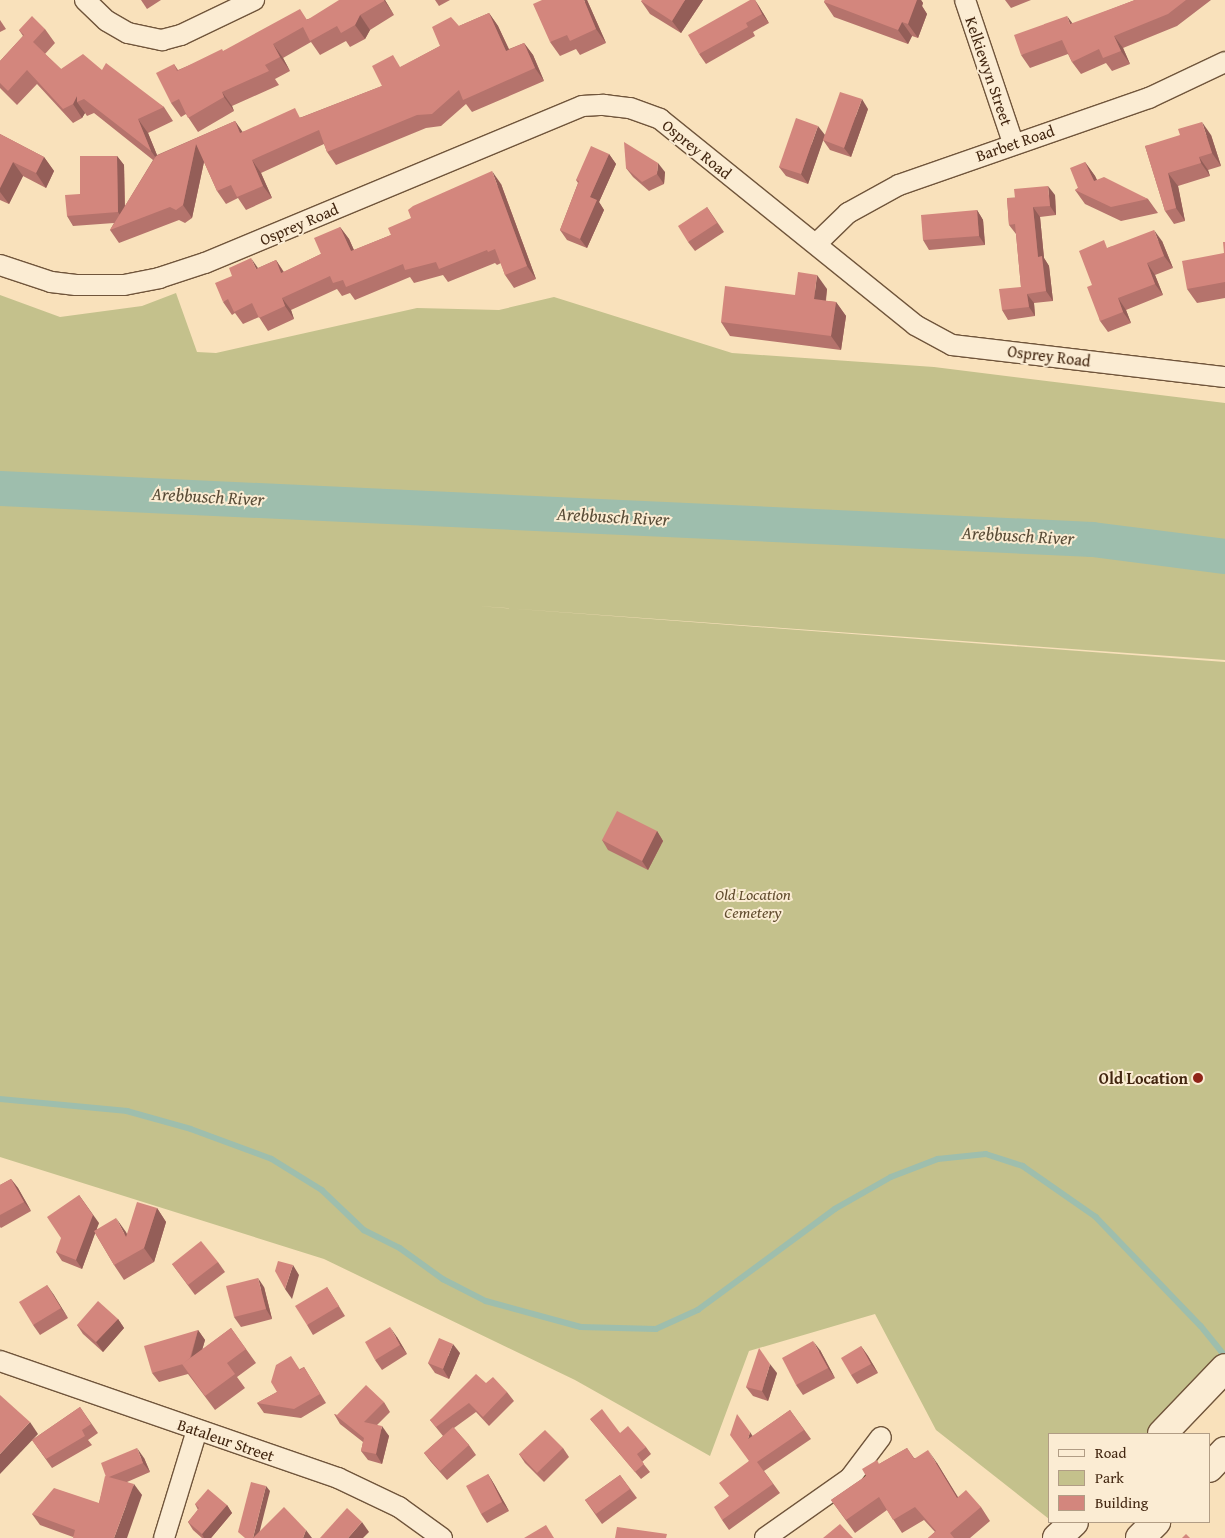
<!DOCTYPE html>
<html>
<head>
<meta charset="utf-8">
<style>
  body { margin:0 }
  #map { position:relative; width:1225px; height:1538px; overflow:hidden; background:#f9e1bb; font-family:"Gentium Book Plus",serif }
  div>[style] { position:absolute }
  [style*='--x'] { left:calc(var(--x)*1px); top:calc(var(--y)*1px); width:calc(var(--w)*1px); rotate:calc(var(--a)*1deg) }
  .green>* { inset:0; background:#c4c18c }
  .stream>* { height:5.5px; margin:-2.75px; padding:0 2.75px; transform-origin:2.75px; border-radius:2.75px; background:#9ebead }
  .river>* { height:35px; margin:-17.5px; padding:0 17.5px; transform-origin:17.5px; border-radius:17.5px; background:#9ebead }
  .roads { filter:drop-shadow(1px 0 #70553b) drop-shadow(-1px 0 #70553b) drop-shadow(0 1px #70553b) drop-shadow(0 -1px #70553b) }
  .street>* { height:20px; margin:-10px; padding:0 10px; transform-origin:10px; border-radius:10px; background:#fbecd3 }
  .secondary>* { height:28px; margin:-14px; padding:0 14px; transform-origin:14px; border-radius:14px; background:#fbecd3 }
  .wall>* { inset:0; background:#b5736c }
  .shaded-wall>* { inset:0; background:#945e58 }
  .building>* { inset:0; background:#d3867d }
  .dots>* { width:14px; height:14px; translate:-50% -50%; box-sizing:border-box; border:2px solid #fbecd3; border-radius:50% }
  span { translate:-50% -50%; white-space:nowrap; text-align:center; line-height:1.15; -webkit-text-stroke:4px #fbecd3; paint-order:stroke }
  .street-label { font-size:16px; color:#422610 }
  .park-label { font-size:16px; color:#624d2f; font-style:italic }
  .poi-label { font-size:16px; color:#422610; font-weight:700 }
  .right { translate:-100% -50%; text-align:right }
  .water-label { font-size:18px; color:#594c37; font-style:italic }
  .legend { position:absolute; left:1048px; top:1433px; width:162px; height:90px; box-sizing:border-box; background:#fbecd3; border:1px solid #b19d85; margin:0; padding:6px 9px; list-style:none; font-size:15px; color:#422610 }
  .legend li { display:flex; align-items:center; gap:10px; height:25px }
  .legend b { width:25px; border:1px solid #b19d85 }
</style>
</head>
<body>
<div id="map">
  <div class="green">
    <i style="clip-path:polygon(176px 293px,197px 352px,216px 353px,417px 308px,499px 310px,554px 297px,732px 353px,934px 367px,1225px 403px,1225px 660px,478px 606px,1225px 662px,1225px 1368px,1162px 1434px,1049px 1434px,1049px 1519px,936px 1430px,875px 1314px,749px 1351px,710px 1456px,575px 1380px,324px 1259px,0 1157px,0 295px,60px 317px,142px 306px)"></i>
  </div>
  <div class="stream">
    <i style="--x:0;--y:1099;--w:128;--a:5.4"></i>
    <i style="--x:127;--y:1111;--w:66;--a:15.7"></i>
    <i style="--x:191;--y:1129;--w:86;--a:20.3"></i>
    <i style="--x:272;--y:1159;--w:59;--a:31.8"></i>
    <i style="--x:322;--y:1190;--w:58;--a:43.6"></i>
    <i style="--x:364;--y:1230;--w:40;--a:26.6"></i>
    <i style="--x:400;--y:1248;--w:53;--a:35.8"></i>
    <i style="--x:443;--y:1279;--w:48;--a:27.1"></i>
    <i style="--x:486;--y:1301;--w:98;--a:15.3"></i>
    <i style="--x:581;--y:1327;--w:75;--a:1.5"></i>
    <i style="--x:656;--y:1329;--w:46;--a:-24.3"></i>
    <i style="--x:698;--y:1310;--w:170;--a:-36.4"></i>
    <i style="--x:835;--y:1209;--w:64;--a:-29.7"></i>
    <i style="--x:891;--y:1177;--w:50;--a:-21"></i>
    <i style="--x:938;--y:1159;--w:48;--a:-5.9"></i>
    <i style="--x:986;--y:1154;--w:39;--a:18"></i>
    <i style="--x:1023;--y:1166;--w:89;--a:34.9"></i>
    <i style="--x:1096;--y:1217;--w:151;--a:46.1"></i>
    <i style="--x:1201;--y:1326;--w:38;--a:51"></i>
  </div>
  <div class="river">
    <i style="--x:0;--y:488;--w:1093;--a:2.67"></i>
    <i style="--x:1092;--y:539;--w:134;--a:7.3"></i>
  </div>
  <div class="roads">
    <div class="street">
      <i style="--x:85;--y:0;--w:30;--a:44"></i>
      <i style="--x:107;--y:21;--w:24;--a:30"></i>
      <i style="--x:128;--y:33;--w:35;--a:12"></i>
      <i style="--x:162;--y:40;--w:20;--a:-15"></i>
      <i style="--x:181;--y:35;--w:81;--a:-25.6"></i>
      <i style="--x:965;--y:0;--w:151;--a:71.4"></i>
      <i style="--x:816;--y:244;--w:45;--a:-44.1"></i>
      <i style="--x:848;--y:213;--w:58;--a:-28.8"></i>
      <i style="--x:899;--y:185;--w:265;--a:-19.2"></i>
      <i style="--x:1149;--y:98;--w:84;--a:-25.3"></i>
      <i style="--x:0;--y:265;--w:54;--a:18.4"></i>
      <i style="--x:51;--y:282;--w:25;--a:7"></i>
      <i style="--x:76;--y:285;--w:48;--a:0"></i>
      <i style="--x:124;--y:285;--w:36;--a:-11"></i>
      <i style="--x:159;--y:278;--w:48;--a:-18.1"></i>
      <i style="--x:205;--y:263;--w:408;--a:-22.6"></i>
      <i style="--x:582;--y:106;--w:22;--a:-3"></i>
      <i style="--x:604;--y:105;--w:26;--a:7"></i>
      <i style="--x:630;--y:108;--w:32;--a:20"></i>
      <i style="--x:660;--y:119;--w:328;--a:38.9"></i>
      <i style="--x:915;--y:325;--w:42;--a:28.4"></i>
      <i style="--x:952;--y:345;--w:275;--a:6.7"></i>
      <i style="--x:0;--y:1361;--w:358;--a:19.1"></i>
      <i style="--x:338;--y:1478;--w:68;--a:25.4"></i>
      <i style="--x:399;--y:1507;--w:53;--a:35.8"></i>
      <i style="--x:164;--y:1538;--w:113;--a:-73"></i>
      <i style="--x:765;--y:1538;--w:104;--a:-35.2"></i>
      <i style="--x:850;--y:1478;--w:51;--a:-52.9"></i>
    </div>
    <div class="secondary">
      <i style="--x:1162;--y:1434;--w:91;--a:-46.3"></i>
      <i style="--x:1209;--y:1468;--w:23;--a:-47"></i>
      <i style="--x:1057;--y:1538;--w:23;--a:-43"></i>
      <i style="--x:1140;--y:1538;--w:23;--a:-45"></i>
    </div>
  </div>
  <div class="wall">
    <i style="clip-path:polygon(141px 0,161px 0,147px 9px)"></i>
    <i style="clip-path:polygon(385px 0,394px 15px,370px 30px,365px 39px,350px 47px,346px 41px,320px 55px,311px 42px,283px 58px,290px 71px,275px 79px,279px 85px,232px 106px,234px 111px,198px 132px,186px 114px,181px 117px,171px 103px,174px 64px,178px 70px,224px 51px,308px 19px)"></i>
    <i style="clip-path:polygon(435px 0,450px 0,439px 6px)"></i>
    <i style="clip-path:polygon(587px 0,606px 43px,580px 55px,576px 49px,560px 56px,550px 42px)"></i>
    <i style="clip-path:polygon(703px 0,681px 33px,650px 14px,641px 1px)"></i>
    <i style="clip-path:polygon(755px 0,760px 8px,769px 23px,753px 32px,755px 36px,706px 64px,699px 54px)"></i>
    <i style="clip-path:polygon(825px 0,921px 0,923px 3px,922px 6px,927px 14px,918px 38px,912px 36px,908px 44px,834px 17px,824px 2px)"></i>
    <i style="clip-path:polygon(1005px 0,1031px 0,1011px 8px)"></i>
    <i style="clip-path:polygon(1135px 0,1211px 0,1177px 26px,1123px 48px,1130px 64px,1112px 71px,1106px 63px,1081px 74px,1072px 62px,1068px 54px,1030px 68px,1021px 55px,1073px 24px)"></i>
    <i style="clip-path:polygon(489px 13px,498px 26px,509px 49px,524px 43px,533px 55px,544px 81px,472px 112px,466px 104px,441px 126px,426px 128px,336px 165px,327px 152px,324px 144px,261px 173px,272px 198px,246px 210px,238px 198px,226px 204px,217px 191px,204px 162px,192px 218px,185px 223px,179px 220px,119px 243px,110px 230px,114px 223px,73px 226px,67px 216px,80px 194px,117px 156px,124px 165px,125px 206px,153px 160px,94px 113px,87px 116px,85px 113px,82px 118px,73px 123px,37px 84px,17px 105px,0 88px,0 61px,23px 36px,19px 30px,45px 29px,55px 43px,45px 54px,61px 69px,102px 70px,164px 107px,173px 121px,148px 133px,157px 155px,235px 121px,242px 132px,302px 117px,382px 86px,401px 67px,440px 46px,459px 26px)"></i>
    <i style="clip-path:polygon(0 20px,6px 29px,0 32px)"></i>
    <i style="clip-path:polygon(868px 109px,851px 157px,830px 150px,823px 140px,808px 184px,786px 176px,779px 167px,825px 135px)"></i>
    <i style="clip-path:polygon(0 134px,44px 157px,54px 171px,46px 188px,23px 176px,9px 204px,0 200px)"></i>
    <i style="clip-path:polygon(1211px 135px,1221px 166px,1208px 170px,1210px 176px,1178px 186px,1185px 221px,1174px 224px,1165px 211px,1145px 146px)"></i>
    <i style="clip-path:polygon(609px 154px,616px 164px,599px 202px,604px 210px,587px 248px,567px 240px,560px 230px,578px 183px,576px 180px)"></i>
    <i style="clip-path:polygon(1085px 162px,1095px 176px,1097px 180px,1148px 199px,1158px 213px,1121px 221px,1085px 204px,1075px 190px,1078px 188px)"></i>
    <i style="clip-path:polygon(626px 168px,665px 172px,664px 184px,649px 191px,633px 177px)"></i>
    <i style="clip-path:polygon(501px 184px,536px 279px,514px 288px,505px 275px,501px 263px,497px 265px,495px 263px,448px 282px,443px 275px,414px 283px,410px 277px,355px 300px,350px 293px,342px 296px,337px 289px,291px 310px,294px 319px,268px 331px,259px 317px,243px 324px,235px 313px,232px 315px,223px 302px,258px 268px,276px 260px,284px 272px,321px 254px,340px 227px,349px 239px,354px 250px,391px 235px)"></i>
    <i style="clip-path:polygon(1055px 195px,1056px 215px,1040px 217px,1044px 258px,1049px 266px,1053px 301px,1034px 303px,1035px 316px,1008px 320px,1002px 310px,1021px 287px,1016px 234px,1009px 225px,1007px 198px)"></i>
    <i style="clip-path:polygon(707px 207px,724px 232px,695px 251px,688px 242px)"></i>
    <i style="clip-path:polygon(977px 210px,983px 220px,985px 245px,929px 250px,923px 240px)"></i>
    <i style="clip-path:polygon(1162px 241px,1173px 268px,1155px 275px,1163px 295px,1126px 310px,1131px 323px,1108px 332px,1100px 321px,1092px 285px,1109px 247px)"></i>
    <i style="clip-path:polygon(1225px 242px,1225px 298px,1197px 303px,1187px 289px,1224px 253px)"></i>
    <i style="clip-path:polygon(827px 289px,826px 301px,836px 302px,846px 316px,841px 350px,730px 336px,721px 322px,795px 295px)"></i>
    <i style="clip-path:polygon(657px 831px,663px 841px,648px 870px,608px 850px,602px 840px)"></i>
    <i style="clip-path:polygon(11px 1179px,18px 1188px,31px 1211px,1px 1228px,0 1227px,0 1185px)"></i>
    <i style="clip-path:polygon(157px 1208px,166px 1222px,154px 1262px,124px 1280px,114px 1265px,95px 1233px,82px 1269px,62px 1261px,56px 1252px,99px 1223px,96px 1229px,127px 1234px)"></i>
    <i style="clip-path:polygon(218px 1262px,225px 1272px,195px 1295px,172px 1264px)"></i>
    <i style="clip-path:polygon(47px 1285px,68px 1318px,40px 1335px,33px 1325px)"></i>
    <i style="clip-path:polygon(264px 1287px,272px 1319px,241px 1327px,234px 1317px)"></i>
    <i style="clip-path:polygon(327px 1287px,345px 1316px,313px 1335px,307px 1325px)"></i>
    <i style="clip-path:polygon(118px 1319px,124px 1328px,103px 1352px,83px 1334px,77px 1325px)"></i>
    <i style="clip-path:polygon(231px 1328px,256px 1363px,237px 1377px,245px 1388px,215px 1410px,188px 1374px,159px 1382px,152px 1373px,198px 1330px,205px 1340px,202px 1350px)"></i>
    <i style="clip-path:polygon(397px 1337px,407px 1354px,382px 1370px,375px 1360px)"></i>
    <i style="clip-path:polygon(861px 1346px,868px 1356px,878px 1373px,857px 1384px,851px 1375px)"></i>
    <i style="clip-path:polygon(820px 1350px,835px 1378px,803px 1395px,796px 1385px)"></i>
    <i style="clip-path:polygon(460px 1353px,449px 1379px,435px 1373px,428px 1363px)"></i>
    <i style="clip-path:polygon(304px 1367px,326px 1403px,301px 1418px,264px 1413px,257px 1403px,277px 1392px,300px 1369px)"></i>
    <i style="clip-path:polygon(777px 1373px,768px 1401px,753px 1396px,746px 1387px)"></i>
    <i style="clip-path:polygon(486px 1383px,507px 1392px,514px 1401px,489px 1426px,476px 1412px,454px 1428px,469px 1445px,476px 1455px,447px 1480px,431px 1462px,424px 1453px,443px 1436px,430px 1420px)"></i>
    <i style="clip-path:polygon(384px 1402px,390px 1412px,377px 1425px,389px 1436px,382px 1464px,368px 1460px,361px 1451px,363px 1442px,340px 1424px,334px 1414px,337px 1415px)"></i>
    <i style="clip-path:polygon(80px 1407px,98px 1433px,88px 1440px,92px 1445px,52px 1468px,32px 1440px)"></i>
    <i style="clip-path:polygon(790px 1410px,811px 1439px,764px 1471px,780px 1493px,729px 1530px,722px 1520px,729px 1496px,749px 1461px,753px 1436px)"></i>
    <i style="clip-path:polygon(590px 1419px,620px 1433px,646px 1447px,651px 1454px,642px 1462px,650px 1472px,641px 1479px,596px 1426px)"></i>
    <i style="clip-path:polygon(563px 1448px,569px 1457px,544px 1482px,525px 1463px,519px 1454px)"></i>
    <i style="clip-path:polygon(907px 1448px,914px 1458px,937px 1463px,958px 1497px,981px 1507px,990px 1521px,970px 1538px,928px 1538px,935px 1532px,924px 1520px,902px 1533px,887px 1510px,855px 1533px,831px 1500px,866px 1476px,879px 1464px)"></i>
    <i style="clip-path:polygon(144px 1458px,150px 1472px,127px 1482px,142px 1495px,73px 1537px,40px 1525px,32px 1514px,99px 1503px,106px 1477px)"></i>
    <i style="clip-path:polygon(488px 1474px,494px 1484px,509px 1511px,487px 1523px,481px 1514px)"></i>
    <i style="clip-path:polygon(620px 1475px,637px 1498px,602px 1524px,585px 1500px)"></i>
    <i style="clip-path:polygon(195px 1504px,227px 1505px,232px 1513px,211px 1538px,202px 1538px,193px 1530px,188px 1522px,198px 1510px)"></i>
  </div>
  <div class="shaded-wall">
    <i style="clip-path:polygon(384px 0,385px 0,394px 15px)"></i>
    <i style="clip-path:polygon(584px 0,587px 0,606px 43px,596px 29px)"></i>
    <i style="clip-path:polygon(685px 0,703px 0,681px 33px,672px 21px)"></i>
    <i style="clip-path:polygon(755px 0,760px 8px,769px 23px,762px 14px)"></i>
    <i style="clip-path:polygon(912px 0,921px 0,923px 3px,922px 6px,927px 14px,918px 38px,908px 24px)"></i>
    <i style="clip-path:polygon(489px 13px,498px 26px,515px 63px,506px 51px)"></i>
    <i style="clip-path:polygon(360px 15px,370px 30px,365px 39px,355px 25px)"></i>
    <i style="clip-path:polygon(1067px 16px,1076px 28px,1070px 24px)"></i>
    <i style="clip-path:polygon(902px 22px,912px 36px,908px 44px,898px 30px)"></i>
    <i style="clip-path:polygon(1114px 36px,1123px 48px,1130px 64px,1121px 51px)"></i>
    <i style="clip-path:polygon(524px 43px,533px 55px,544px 81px,535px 68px)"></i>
    <i style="clip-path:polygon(273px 44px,283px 58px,290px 71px,280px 57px)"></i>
    <i style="clip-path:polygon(222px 92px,232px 106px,234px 111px,224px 97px)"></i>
    <i style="clip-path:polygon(77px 96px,77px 102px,85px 113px,82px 118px,73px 104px)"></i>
    <i style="clip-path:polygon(862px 99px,868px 109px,851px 157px,844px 148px)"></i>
    <i style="clip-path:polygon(138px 119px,148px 133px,161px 165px,151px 151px)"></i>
    <i style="clip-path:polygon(235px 121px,244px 134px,240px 133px)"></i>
    <i style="clip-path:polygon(1202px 122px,1211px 135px,1221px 166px,1212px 153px)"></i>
    <i style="clip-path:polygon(818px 126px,825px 135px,808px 184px,801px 174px)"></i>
    <i style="clip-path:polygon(196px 144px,205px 157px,192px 218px,183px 205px)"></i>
    <i style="clip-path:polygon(609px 154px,616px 164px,599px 202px,604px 210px,587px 248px,580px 239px,590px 197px)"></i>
    <i style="clip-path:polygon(117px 156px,124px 165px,125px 222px,118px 212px)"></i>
    <i style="clip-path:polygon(44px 157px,54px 171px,46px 188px,36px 173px)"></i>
    <i style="clip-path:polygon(1199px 157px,1208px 170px,1210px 176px,1201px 163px)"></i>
    <i style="clip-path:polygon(252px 160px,261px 173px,272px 198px,263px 186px)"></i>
    <i style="clip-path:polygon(13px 162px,23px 176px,9px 204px,0 192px,0 188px)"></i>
    <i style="clip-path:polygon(1085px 162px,1095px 176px,1104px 195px,1094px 181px)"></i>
    <i style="clip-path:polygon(658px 163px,665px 172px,664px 184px,657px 174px)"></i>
    <i style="clip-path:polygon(492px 171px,501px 184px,536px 279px,527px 266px)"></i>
    <i style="clip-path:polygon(1168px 173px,1178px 186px,1185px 221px,1176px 208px)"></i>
    <i style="clip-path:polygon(1048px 186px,1055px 195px,1056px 215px,1050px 206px)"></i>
    <i style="clip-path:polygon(1033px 207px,1040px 217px,1044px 258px,1049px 266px,1053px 301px,1046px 291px,1038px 257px)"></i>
    <i style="clip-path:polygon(977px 210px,983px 220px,985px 245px,979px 236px)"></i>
    <i style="clip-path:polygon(340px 227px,349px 239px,360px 264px,351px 251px)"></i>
    <i style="clip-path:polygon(1154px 230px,1162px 241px,1173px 268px,1164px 256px)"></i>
    <i style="clip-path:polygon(251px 258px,260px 271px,256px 269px)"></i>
    <i style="clip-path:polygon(276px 260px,284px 273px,281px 273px)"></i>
    <i style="clip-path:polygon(1147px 263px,1155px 275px,1163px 295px,1155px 284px)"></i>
    <i style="clip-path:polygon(817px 275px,827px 289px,824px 313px,814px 299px)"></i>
    <i style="clip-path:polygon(1027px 294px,1034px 303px,1035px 316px,1029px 307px)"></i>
    <i style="clip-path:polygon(282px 298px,291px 310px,294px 319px,285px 306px)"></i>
    <i style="clip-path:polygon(1118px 298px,1126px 310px,1131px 323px,1123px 312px)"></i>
    <i style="clip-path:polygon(836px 302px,846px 316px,841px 350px,831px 336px)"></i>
    <i style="clip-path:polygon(657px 831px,663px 841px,648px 870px,642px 861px)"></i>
    <i style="clip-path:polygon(11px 1179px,18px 1188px,31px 1211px,24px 1202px)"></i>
    <i style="clip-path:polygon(79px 1195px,99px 1223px,82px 1269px,76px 1260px)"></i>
    <i style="clip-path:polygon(157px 1208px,166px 1222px,154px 1262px,144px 1248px)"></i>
    <i style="clip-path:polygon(116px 1218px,126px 1232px,136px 1251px,126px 1237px)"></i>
    <i style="clip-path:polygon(293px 1265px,299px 1275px,292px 1299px,285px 1289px)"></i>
    <i style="clip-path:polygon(258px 1278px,264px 1287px,272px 1319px,266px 1309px)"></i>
    <i style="clip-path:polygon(47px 1285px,54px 1295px,68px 1318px,61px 1308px)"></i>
    <i style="clip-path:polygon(118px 1319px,124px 1328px,103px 1352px,96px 1342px)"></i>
    <i style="clip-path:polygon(390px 1327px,397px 1337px,407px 1354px,400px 1345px)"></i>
    <i style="clip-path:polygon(198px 1330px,205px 1340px,196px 1371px,190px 1362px)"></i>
    <i style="clip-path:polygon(813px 1341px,820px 1350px,835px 1378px,828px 1368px)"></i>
    <i style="clip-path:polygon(453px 1344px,460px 1353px,449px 1379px,443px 1369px)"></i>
    <i style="clip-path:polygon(861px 1346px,868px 1356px,878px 1373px,871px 1364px)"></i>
    <i style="clip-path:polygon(770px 1364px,777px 1373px,768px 1401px,762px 1391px)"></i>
    <i style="clip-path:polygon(30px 1422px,38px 1434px,0 1474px,0 1454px)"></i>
    <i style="clip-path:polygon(382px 1426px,389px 1436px,382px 1464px,376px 1454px)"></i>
    <i style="clip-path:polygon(750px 1432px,756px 1441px,748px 1439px)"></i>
    <i style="clip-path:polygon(137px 1448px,144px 1458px,150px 1472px,143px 1463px)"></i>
    <i style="clip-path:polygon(928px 1450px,937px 1463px,966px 1511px,957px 1498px)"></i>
    <i style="clip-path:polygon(488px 1474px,494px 1484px,509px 1511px,502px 1502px)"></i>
    <i style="clip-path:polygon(134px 1484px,142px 1495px,127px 1538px,114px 1538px)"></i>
    <i style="clip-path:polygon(266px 1486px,270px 1491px,258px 1538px,253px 1538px)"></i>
    <i style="clip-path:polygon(227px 1505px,232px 1513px,211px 1538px,204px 1538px,202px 1534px)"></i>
    <i style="clip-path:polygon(362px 1522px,369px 1532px,363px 1538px,348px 1538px)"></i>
    <i style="clip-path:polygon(306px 1530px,312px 1538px,303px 1538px)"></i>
  </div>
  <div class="building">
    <i style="clip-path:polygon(339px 0,384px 0,384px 1px,360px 15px,355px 25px,341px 33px,337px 26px,310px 41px,303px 27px,273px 44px,280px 57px,265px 65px,269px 71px,222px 92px,224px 97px,188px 118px,179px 99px,171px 103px,156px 73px,174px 64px,177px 71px,222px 49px,223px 51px,300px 9px,307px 20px)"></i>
    <i style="clip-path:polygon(542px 0,584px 0,596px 29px,570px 41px,567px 35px,550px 42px,533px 4px)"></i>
    <i style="clip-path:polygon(642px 0,685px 0,672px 21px,641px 1px)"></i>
    <i style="clip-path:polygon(750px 0,755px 0,762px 14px,746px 23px,748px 27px,699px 54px,688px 35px)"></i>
    <i style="clip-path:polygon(825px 0,917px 0,908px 24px,902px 22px,898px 30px,824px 2px)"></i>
    <i style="clip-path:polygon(1135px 0,1186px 0,1168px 14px,1114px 36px,1121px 51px,1103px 58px,1099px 49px,1072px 62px,1062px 40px,1021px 55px,1014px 35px,1067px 16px,1070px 24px)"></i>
    <i style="clip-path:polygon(489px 13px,506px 51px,524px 43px,535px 68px,463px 100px,459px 90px,432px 114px,417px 115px,327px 152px,319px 130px,252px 160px,263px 186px,237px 197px,231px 185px,217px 191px,196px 144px,183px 205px,176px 210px,170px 207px,110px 230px,156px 156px,235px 121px,240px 133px,295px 108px,300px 118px,382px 86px,372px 66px,393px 55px,400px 67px,440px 46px,432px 27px,451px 17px,459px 26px)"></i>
    <i style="clip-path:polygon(32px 16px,45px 29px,33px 42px,61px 69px,83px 54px,102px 70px,106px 63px,164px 107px,138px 119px,151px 151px,84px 99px,77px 102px,77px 96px,73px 104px,63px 109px,27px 70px,8px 91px,0 83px,0 61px,24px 35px,19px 30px)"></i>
    <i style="clip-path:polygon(840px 92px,862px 99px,844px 148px,823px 140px)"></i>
    <i style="clip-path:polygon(796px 118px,818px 126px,801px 174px,779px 167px)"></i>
    <i style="clip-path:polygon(1202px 122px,1212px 153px,1199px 157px,1201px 163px,1168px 173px,1176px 208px,1165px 211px,1145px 146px,1180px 135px,1178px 129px)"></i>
    <i style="clip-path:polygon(0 134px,44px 157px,36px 173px,13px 162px,0 188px)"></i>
    <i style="clip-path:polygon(624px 142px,658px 163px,657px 174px,642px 182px,626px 168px)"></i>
    <i style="clip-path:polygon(591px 146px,609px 154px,590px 197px,597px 200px,580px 239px,560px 230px,579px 181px,576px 180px)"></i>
    <i style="clip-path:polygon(80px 156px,117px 156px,118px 212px,67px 216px,65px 195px,80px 194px)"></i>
    <i style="clip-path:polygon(1085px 162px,1094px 181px,1104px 177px,1148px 199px,1111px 207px,1075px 190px,1078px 188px,1070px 168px)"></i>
    <i style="clip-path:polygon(492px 171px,527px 266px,505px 275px,495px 249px,488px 252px,487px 250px,439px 269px,436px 262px,405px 270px,403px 264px,346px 287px,343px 280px,333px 283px,330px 276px,282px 298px,285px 306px,259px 318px,252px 303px,234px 312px,228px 299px,223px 302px,215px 283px,232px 276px,229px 268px,251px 258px,256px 269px,276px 260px,281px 273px,321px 254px,314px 238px,340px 227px,351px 251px,391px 235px,388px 228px,411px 218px,408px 210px,413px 206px)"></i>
    <i style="clip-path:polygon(1048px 186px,1050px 206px,1033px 207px,1038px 257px,1042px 256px,1046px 291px,1027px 294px,1029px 307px,1002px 310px,999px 289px,1021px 287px,1015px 224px,1009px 225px,1007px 198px,1015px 198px,1014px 189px)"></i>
    <i style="clip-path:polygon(707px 207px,717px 223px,688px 242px,678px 226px)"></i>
    <i style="clip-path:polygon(977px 210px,979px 236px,923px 240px,921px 215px)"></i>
    <i style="clip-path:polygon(1154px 230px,1164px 256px,1147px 263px,1155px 284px,1118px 298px,1123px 312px,1100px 321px,1087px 287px,1092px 285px,1079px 251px,1104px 240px,1107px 248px)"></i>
    <i style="clip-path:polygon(1223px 242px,1225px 242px,1225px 282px,1187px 289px,1182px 261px,1224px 253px)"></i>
    <i style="clip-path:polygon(798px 272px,817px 275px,814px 299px,836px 302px,831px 336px,721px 322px,725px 286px,795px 295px)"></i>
    <i style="clip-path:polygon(617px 811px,657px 831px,642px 861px,602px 840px)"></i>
    <i style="clip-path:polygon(11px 1179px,24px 1202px,0 1215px,0 1185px)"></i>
    <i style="clip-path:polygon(79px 1195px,93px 1215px,76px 1260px,56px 1252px,61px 1238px,47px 1217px)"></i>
    <i style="clip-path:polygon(137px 1202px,157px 1208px,144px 1248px,114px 1265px,94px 1231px,116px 1218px,126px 1237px)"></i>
    <i style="clip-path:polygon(201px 1241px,218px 1262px,188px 1285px,172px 1264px)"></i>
    <i style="clip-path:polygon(278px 1261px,293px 1265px,285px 1289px,275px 1271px)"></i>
    <i style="clip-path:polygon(258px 1278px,266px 1309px,234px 1317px,226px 1286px)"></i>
    <i style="clip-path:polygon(47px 1285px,61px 1308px,33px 1325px,19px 1302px)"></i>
    <i style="clip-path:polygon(327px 1287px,339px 1306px,307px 1325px,295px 1306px)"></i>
    <i style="clip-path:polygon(98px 1301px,118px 1319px,96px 1342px,77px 1325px)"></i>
    <i style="clip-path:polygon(390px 1327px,400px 1345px,375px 1360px,365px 1342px)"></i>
    <i style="clip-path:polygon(231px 1328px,246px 1349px,227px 1363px,235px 1374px,205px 1396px,182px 1364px)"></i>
    <i style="clip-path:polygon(198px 1330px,190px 1358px,183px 1364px,152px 1373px,144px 1346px)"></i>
    <i style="clip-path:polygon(439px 1338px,453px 1344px,443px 1369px,428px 1363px)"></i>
    <i style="clip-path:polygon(813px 1341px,828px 1368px,796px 1385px,782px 1358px)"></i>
    <i style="clip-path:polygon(861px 1346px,871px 1364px,851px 1375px,841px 1358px)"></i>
    <i style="clip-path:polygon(759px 1348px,770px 1364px,762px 1391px,746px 1387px)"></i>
    <i style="clip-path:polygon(291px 1356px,300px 1370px,304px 1367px,320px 1394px,294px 1409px,257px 1403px,277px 1392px,271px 1382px,276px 1365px)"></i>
    <i style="clip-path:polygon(476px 1374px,486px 1383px,493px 1377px,507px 1392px,483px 1417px,469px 1403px,436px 1427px,430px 1420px)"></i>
    <i style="clip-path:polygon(366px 1385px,384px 1402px,364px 1422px,382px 1426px,376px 1454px,361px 1451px,364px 1438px,334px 1414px,337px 1415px)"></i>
    <i style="clip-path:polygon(0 1395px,30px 1422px,0 1454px)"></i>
    <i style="clip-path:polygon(80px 1407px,91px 1424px,82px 1430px,85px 1436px,46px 1459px,32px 1440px)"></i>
    <i style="clip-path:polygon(602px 1409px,620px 1433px,628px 1426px,646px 1447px,637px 1454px,644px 1464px,635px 1472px,590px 1419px)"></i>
    <i style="clip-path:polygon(790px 1410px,804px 1430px,757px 1462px,773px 1484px,722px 1520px,714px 1507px,729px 1496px,719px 1483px,749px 1461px,730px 1435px,737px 1414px,750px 1432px,748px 1439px)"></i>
    <i style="clip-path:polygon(453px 1427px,469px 1445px,440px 1471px,424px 1453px)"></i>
    <i style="clip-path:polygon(545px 1430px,563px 1448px,537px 1473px,519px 1454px)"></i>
    <i style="clip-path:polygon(137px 1448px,143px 1463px,109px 1477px,106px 1477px,101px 1463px)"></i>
    <i style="clip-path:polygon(907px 1448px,914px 1459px,928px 1450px,957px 1498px,966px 1490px,981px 1507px,950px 1533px,954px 1538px,928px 1538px,936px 1531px,915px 1507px,893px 1520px,879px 1497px,846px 1520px,831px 1500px,866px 1476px,862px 1469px,877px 1460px,879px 1464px)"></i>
    <i style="clip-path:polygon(488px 1474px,502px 1502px,481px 1514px,466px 1486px)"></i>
    <i style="clip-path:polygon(620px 1475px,630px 1489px,596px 1514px,585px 1500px)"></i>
    <i style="clip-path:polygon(105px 1476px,134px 1484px,114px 1538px,73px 1538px,75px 1530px,32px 1514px,54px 1488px,99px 1503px)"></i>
    <i style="clip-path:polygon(251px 1482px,266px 1486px,253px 1538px,245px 1538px,238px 1532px)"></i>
    <i style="clip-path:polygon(208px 1489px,227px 1505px,202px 1534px,188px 1522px,199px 1508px,195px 1504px)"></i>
    <i style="clip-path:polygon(284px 1507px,306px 1530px,303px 1538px,253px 1538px)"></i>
    <i style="clip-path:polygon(347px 1508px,362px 1522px,348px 1538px,320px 1538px)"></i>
    <i style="clip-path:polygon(840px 1524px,853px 1538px,823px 1538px)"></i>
    <i style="clip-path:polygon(546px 1525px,554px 1538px,524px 1538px)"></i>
    <i style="clip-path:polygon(617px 1527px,667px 1534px,666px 1538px,615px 1538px)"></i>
    <i style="clip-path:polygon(1186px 1534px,1190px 1538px,1182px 1538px)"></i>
  </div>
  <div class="dots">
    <i style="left:1198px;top:1078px;background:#8f2418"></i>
  </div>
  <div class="street-label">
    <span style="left:989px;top:71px;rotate:71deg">Kelkiewyn Street</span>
    <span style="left:1015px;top:143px;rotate:-19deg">Barbet Road</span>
    <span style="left:697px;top:149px;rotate:39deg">Osprey Road</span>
    <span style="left:299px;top:224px;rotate:-23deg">Osprey Road</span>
    <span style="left:1049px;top:356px;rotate:7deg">Osprey Road</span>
    <span style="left:226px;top:1440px;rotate:19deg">Bataleur Street</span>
  </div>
  <div class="park-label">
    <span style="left:753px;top:903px">Old Location<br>Cemetery</span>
  </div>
  <div class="poi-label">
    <span class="right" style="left:1188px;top:1078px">Old Location</span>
  </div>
  <div class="water-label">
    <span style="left:208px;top:497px;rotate:3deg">Arebbusch River</span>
    <span style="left:613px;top:517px;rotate:3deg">Arebbusch River</span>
    <span style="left:1018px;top:536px;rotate:3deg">Arebbusch River</span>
  </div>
  <ul class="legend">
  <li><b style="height:6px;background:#fbecd3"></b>Road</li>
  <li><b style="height:14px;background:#c4c18c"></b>Park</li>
  <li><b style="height:14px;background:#d3867d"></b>Building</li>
  </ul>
</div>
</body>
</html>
